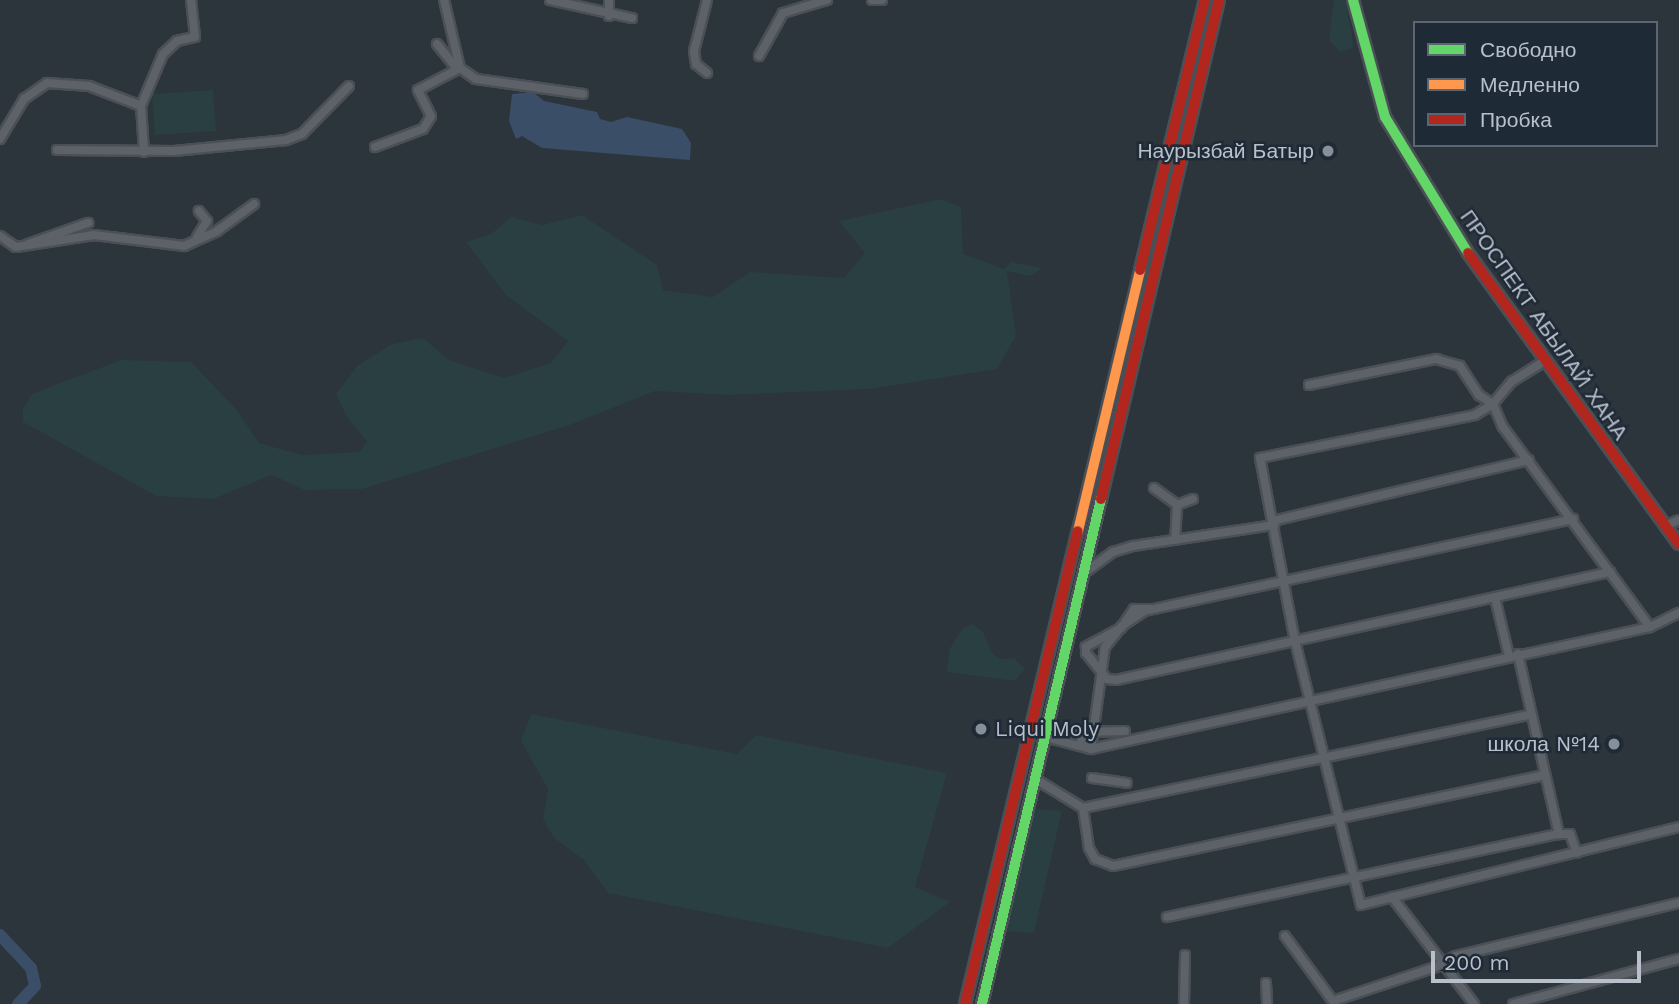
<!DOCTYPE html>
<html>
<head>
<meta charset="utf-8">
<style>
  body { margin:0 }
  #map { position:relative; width:1679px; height:1004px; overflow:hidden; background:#2c343c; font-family:"Work Sans",sans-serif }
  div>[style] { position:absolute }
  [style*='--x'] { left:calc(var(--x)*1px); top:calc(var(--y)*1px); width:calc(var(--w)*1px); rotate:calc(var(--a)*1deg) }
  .green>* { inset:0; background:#293f42 }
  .water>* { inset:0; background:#3a4f67 }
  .river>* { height:12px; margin:-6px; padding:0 6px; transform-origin:6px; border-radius:6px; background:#3a4f67 }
  .roads { filter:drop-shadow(2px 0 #4b5056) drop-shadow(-2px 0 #4b5056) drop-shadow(0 2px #4b5056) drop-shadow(0 -2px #4b5056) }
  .street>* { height:8px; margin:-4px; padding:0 4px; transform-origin:4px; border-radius:4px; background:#5d6269 }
  .fast>* { height:10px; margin:-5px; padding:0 5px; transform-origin:5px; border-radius:5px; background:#63d668 }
  .slow>* { height:10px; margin:-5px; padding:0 5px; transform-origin:5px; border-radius:5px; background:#ff974d }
  .jam>* { height:10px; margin:-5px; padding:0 5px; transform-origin:5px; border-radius:5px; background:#b3261e }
  .dots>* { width:19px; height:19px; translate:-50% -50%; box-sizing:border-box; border:4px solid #1f2a37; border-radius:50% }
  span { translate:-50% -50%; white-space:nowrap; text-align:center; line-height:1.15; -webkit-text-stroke:5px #1f2a37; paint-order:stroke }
  .poi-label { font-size:21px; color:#b8c0cc }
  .right { translate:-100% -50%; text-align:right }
  .left { translate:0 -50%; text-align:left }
  .street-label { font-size:21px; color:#b8c0cc }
  .legend { position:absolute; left:1413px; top:21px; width:245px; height:126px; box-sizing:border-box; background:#1f2a37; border:2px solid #5c6673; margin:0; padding:9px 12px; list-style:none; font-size:21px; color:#b8c0cc }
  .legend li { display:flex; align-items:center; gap:14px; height:35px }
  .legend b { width:35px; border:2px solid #5c6673 }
  .scale { position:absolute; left:1431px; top:951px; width:210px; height:32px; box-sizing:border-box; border:4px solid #b8c0cc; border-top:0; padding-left:9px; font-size:21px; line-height:24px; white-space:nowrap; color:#b8c0cc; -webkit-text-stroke:5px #1f2a37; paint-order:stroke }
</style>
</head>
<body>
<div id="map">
  <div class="green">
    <i style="clip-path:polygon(1334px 0,1345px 0,1352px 34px,1353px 48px,1340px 52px,1329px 40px)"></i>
    <i style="clip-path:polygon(213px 90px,216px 131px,155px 135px,152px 94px)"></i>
    <i style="clip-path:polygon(941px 199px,961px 207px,963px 254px,1004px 269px,1011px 262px,1043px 268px,1030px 276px,1007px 271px,1016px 336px,997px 369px,870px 389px,728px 395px,655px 391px,570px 425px,362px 489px,304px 490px,272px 475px,213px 499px,156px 496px,23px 422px,23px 409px,32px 394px,121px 360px,191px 362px,237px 410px,259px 443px,302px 455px,359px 452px,367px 442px,347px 417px,336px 394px,358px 365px,392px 344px,423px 338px,449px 360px,504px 378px,551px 363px,568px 341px,506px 295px,466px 242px,491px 234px,511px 217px,542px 225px,582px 215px,657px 265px,663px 290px,713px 297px,750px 272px,844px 278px,865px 253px,839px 221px)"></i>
    <i style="clip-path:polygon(973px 624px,983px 632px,993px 654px,1000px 659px,1014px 658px,1025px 669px,1014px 681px,947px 672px,949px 650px,962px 629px)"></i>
    <i style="clip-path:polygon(531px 714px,737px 754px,756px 735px,947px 773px,915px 887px,950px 902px,888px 948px,608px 893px,584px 860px,554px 838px,543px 819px,548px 789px,521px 741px)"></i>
    <i style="clip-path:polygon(1038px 809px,1062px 811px,1034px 933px,1003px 931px,1033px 811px)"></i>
  </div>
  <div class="water">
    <i style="clip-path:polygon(533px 92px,544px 101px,597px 112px,600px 119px,611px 122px,627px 117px,682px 129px,691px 143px,690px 160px,542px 148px,522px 136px,516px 139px,509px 121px,512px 94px)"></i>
  </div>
  <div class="river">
    <i style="--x:0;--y:935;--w:45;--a:46.8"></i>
    <i style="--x:31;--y:968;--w:18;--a:77"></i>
    <i style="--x:35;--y:986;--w:25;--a:133"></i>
  </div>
  <div class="roads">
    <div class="street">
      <i style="--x:550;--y:0;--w:84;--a:12.4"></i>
      <i style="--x:609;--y:0;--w:16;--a:90"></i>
      <i style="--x:872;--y:0;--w:10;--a:0"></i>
      <i style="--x:437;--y:44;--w:32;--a:51"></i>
      <i style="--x:759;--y:56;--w:49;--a:-60.8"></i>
      <i style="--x:783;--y:13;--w:46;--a:-16.5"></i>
      <i style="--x:460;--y:68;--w:19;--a:35"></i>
      <i style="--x:476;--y:79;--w:108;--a:8"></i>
      <i style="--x:707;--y:73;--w:14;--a:-141"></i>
      <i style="--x:696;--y:64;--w:13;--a:-99"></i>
      <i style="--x:694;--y:51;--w:53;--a:-75.7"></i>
      <i style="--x:0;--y:139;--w:47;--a:-59"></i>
      <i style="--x:24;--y:99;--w:28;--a:-35"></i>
      <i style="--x:47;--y:83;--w:42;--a:4.1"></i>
      <i style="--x:89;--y:86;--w:56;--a:21"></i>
      <i style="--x:375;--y:147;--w:51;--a:-20.6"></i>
      <i style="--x:423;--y:129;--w:15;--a:-58"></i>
      <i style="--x:431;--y:116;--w:29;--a:-117"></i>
      <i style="--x:418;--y:90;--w:47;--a:-27.6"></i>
      <i style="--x:460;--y:68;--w:70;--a:-103.2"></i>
      <i style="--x:57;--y:150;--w:117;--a:0.5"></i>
      <i style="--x:174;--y:151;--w:113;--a:-5.6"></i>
      <i style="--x:286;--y:140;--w:17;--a:-21"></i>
      <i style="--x:302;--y:134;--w:67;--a:-45.6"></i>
      <i style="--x:144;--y:152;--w:46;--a:-93.7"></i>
      <i style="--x:141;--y:106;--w:56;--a:-67.1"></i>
      <i style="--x:163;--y:54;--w:19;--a:-43"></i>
      <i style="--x:177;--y:41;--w:18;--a:-13"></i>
      <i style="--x:195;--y:37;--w:37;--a:-96"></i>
      <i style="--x:0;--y:236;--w:19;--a:35"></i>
      <i style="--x:16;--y:247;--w:79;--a:-8.7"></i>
      <i style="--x:94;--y:235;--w:91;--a:7"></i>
      <i style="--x:184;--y:246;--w:36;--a:-24"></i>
      <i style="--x:217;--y:231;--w:46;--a:-36.1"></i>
      <i style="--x:197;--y:237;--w:19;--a:-58"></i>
      <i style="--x:207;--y:221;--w:13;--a:-129"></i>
      <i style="--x:28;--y:244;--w:64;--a:-19.3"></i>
      <i style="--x:1543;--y:362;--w:36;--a:148"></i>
      <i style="--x:1512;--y:381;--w:30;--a:130"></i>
      <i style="--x:1493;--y:404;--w:21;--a:149"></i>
      <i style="--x:1475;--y:415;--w:219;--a:168.7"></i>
      <i style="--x:1260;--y:458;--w:186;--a:79.2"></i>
      <i style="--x:1295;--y:641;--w:272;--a:76"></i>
      <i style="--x:1361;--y:905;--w:327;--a:-13.8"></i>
      <i style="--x:1309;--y:385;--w:130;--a:-11.6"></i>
      <i style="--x:1436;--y:359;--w:25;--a:16"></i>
      <i style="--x:1460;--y:366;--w:35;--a:57"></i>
      <i style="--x:1479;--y:395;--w:17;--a:33"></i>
      <i style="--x:1493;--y:404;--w:25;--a:67"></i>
      <i style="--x:1503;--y:427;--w:248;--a:53.7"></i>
      <i style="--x:1154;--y:488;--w:29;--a:36"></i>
      <i style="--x:1177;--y:505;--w:35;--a:93"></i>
      <i style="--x:1177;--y:505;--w:17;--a:-21"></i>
      <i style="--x:1273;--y:521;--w:263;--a:-13.4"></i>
      <i style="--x:1665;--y:526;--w:15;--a:-23"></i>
      <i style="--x:1084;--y:573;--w:36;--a:-36"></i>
      <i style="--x:1113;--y:552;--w:21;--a:-17"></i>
      <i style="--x:1133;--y:546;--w:143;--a:-8.5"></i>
      <i style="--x:1495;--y:598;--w:60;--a:76.4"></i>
      <i style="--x:1151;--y:609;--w:17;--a:180"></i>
      <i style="--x:1134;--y:609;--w:23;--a:124"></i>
      <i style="--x:1121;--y:628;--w:40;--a:152"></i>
      <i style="--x:1086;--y:647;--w:6;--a:90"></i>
      <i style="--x:1086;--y:653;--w:33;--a:51"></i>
      <i style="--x:1107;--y:679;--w:9;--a:6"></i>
      <i style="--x:1116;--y:680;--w:506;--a:-12.33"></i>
      <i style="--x:1518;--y:654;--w:185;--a:77.2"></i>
      <i style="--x:1559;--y:834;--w:11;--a:0"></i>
      <i style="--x:1570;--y:834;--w:20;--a:70"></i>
      <i style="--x:1045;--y:737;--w:48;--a:14.6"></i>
      <i style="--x:1091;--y:749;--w:572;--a:-12.31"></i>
      <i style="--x:1650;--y:627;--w:32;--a:-26"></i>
      <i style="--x:1089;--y:742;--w:8;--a:-173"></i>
      <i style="--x:1081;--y:741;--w:9;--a:-90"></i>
      <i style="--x:1081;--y:732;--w:44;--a:-1.3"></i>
      <i style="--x:1091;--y:749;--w:103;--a:-82.2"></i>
      <i style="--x:1105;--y:647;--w:27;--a:-51"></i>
      <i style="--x:1122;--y:626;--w:27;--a:-34"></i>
      <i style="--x:1144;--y:611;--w:439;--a:-12.1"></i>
      <i style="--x:1092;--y:778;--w:35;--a:8"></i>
      <i style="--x:1037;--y:780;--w:54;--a:31.3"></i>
      <i style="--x:1083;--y:808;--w:458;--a:-11.8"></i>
      <i style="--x:1083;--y:808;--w:40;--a:81.5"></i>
      <i style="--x:1089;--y:848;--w:13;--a:61"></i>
      <i style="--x:1095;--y:859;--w:19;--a:21"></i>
      <i style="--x:1113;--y:866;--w:440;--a:-11.9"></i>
      <i style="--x:1392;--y:897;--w:135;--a:52.5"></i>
      <i style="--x:1167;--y:917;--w:401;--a:-12"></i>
      <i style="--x:1285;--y:936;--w:84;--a:53.7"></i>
      <i style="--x:1266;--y:983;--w:21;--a:87"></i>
      <i style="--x:1333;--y:1001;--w:108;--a:-18.3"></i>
      <i style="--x:1436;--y:967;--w:23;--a:-29"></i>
      <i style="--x:1456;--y:956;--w:229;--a:-13.4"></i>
      <i style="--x:1184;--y:1004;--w:49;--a:-88.8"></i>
      <i style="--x:1513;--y:1004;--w:172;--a:-15.2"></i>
    </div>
    <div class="fast">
      <i style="--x:1353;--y:0;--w:121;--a:74.7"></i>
      <i style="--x:1385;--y:117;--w:159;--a:58.6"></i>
      <i style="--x:982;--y:1004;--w:519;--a:-76.74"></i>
    </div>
    <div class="slow">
      <i style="--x:1078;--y:531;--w:268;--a:-76.6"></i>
    </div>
    <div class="jam">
      <i style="--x:1468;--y:253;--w:359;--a:54.1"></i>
      <i style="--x:1140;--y:270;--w:278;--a:-76.5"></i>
      <i style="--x:1101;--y:499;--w:513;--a:-76.7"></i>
      <i style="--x:965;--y:1004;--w:486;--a:-76.6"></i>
    </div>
  </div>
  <div class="dots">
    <i style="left:1328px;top:151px;background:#878f9a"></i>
    <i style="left:981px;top:729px;background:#878f9a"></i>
    <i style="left:1614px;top:744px;background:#878f9a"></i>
  </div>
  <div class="poi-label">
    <span class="right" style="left:1314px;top:151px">Наурызбай Батыр</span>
    <span class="left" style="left:995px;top:729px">Liqui Moly</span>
    <span class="right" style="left:1600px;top:744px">школа №14</span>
  </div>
  <div class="street-label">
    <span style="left:1544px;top:325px;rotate:55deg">ПРОСПЕКТ АБЫЛАЙ ХАНА</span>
  </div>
  <ul class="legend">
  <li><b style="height:9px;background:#63d668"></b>Свободно</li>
  <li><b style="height:9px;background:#ff974d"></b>Медленно</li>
  <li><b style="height:9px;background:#b3261e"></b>Пробка</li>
  </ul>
  <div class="scale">200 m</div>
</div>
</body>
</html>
